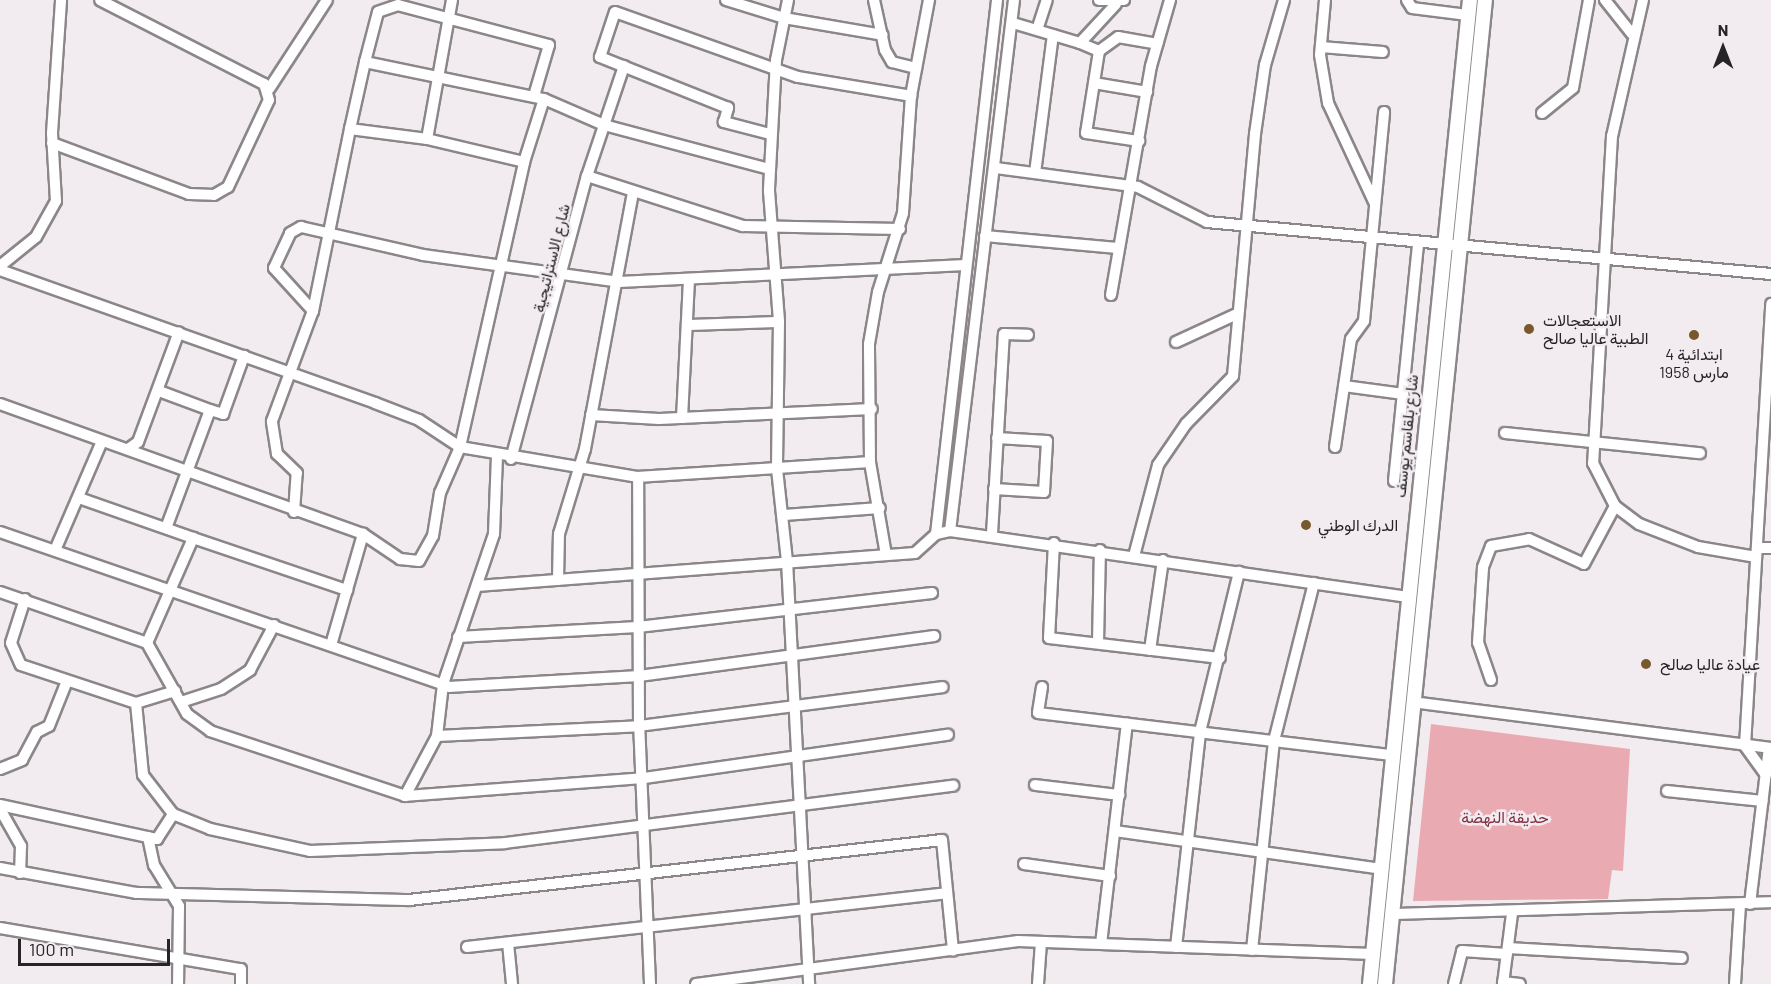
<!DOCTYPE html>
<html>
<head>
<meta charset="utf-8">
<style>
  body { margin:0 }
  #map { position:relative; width:1771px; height:984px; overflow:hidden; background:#f2ecf1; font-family:Barlow,Vazirmatn,sans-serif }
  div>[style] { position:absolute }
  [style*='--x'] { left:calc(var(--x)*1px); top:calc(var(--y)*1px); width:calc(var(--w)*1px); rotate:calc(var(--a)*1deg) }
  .green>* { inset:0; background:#eaaab2 }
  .roads { filter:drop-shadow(2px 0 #8b868a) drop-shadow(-2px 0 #8b868a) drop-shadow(0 2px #8b868a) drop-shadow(0 -2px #8b868a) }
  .minor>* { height:10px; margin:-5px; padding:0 5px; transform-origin:5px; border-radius:5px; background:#fff }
  .major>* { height:14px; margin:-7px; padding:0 7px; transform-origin:7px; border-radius:7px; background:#fff }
  .dots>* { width:16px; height:16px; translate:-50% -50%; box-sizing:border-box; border:3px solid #f2ecf1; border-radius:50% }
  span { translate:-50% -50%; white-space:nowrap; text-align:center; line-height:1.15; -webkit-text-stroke:5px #f2ecf1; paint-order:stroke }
  .street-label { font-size:16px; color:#262426 }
  .poi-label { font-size:16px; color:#262426 }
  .left { translate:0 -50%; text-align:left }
  .park-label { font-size:16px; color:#833142 }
  .north { position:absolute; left:1693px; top:18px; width:60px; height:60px; -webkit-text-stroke:4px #f2ecf1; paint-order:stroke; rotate:0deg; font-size:16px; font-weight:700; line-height:24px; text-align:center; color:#262426 }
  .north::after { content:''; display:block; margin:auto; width:21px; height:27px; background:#262426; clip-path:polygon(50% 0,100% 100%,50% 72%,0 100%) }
  .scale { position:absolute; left:18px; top:939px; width:152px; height:27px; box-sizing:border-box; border:3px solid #262426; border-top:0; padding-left:8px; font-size:18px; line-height:21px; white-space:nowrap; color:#262426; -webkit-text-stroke:4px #f2ecf1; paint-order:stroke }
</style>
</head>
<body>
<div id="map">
  <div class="green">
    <i style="clip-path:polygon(1431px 724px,1630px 749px,1623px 871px,1612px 870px,1608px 899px,1413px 901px)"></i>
  </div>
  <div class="roads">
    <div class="minor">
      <i style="--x:726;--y:0;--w:61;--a:17.2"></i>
      <i style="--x:784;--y:18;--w:100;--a:9.7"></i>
      <i style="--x:788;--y:0;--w:61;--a:101.3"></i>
      <i style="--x:776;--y:60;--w:131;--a:93.1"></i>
      <i style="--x:769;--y:191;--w:131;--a:85.6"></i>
      <i style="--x:779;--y:322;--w:147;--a:90.8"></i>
      <i style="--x:777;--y:469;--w:93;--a:83.8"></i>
      <i style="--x:787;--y:561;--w:424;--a:87"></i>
      <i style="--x:874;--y:0;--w:51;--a:77.6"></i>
      <i style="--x:885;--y:50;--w:14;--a:60"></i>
      <i style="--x:892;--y:62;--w:25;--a:14"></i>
      <i style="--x:1099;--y:0;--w:25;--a:0"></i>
      <i style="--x:1325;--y:0;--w:55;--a:95.2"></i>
      <i style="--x:1320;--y:55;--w:49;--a:80.5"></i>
      <i style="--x:1328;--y:103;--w:111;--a:65"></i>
      <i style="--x:1407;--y:0;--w:9;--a:58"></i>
      <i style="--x:1412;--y:8;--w:56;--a:7.1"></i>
      <i style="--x:1605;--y:0;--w:43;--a:51.5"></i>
      <i style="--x:1643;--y:0;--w:139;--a:102.8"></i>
      <i style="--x:1612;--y:136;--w:328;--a:93.3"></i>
      <i style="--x:1593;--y:463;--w:48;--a:62.9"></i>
      <i style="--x:1615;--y:506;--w:30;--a:37"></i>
      <i style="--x:1639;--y:524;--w:63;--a:21.3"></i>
      <i style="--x:1698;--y:547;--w:59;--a:9.8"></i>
      <i style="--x:1013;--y:23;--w:70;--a:16.6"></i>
      <i style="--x:1080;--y:43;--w:53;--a:-47.3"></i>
      <i style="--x:1038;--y:27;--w:28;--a:-72"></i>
      <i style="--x:1080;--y:43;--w:21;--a:23"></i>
      <i style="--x:1099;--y:51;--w:83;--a:99"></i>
      <i style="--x:1086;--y:133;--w:54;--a:8.6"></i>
      <i style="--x:1321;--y:47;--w:62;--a:4.6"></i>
      <i style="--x:1099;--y:51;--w:24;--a:-36"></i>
      <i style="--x:1118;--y:37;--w:40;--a:10"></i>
      <i style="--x:1094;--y:83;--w:54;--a:9.6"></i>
      <i style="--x:269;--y:89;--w:106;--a:-56.9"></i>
      <i style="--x:534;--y:96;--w:53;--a:-73.6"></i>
      <i style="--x:549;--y:45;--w:156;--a:-165.2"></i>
      <i style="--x:398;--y:5;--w:21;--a:161"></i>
      <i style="--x:378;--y:12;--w:52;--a:104.6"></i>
      <i style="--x:365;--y:62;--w:183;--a:11.7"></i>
      <i style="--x:544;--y:99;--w:65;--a:23.4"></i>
      <i style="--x:604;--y:125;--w:171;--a:14.9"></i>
      <i style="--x:1542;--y:113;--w:40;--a:-39"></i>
      <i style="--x:1573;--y:88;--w:89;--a:-79.7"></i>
      <i style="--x:350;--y:129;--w:69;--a:-77.4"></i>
      <i style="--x:770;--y:134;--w:48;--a:-165.4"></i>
      <i style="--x:724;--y:122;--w:15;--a:-74"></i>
      <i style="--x:728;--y:108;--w:138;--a:-158.3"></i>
      <i style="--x:600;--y:57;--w:47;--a:-71.6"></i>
      <i style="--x:615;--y:12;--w:194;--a:19.6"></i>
      <i style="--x:798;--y:77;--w:115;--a:9.5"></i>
      <i style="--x:427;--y:139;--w:100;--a:13.3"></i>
      <i style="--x:52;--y:143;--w:146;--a:20.4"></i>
      <i style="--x:189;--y:194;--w:25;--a:2"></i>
      <i style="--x:214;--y:195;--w:16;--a:-30"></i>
      <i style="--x:228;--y:187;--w:96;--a:-64.8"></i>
      <i style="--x:269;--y:100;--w:17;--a:-107"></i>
      <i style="--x:264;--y:84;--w:184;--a:-152.9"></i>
      <i style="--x:996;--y:168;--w:143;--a:7.6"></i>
      <i style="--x:1138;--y:187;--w:77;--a:26.9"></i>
      <i style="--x:1207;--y:222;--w:566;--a:5.27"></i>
      <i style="--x:1035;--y:173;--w:139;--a:-82.6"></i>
      <i style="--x:587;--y:176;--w:164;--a:17.8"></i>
      <i style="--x:743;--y:226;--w:157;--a:1.1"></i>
      <i style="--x:985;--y:236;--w:133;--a:5.2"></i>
      <i style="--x:0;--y:266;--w:46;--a:-38.9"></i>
      <i style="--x:36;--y:237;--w:41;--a:-60.9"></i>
      <i style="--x:56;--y:201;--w:68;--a:-93.4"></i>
      <i style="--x:52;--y:133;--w:133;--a:-86.1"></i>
      <i style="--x:0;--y:270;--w:398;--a:19.5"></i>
      <i style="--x:375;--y:403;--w:47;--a:21.1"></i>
      <i style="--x:419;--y:420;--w:49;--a:33.4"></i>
      <i style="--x:460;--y:447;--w:181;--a:9.6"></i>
      <i style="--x:1111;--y:295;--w:232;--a:-80.1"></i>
      <i style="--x:1151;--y:66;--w:69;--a:-73.9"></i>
      <i style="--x:313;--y:311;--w:58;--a:-132.2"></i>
      <i style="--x:274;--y:268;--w:38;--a:-65"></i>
      <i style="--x:290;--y:233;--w:13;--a:-29"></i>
      <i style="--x:301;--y:227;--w:125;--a:12.9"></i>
      <i style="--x:423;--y:255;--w:198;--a:7.8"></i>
      <i style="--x:619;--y:282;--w:347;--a:-2.8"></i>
      <i style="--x:687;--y:325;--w:92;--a:-1.9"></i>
      <i style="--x:1176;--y:342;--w:67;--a:-24.7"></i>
      <i style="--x:1344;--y:386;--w:60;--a:7.7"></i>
      <i style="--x:159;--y:391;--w:54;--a:20.4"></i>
      <i style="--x:210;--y:410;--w:126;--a:110.4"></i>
      <i style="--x:0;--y:404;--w:386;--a:19.7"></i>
      <i style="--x:363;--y:534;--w:45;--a:34"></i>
      <i style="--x:400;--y:559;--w:19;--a:6"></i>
      <i style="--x:419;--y:561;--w:29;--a:-61"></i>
      <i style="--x:433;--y:536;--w:44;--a:-80.8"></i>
      <i style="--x:440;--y:493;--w:50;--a:-66.5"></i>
      <i style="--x:460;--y:447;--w:292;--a:-77.3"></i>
      <i style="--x:524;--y:162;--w:66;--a:-72.4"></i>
      <i style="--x:210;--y:410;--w:14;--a:17"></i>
      <i style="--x:223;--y:414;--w:62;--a:-70.1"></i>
      <i style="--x:591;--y:415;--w:68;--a:3.4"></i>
      <i style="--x:659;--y:419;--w:213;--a:-2.7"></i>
      <i style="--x:682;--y:418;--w:137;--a:-87.1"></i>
      <i style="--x:1505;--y:433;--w:196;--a:5.9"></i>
      <i style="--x:1335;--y:447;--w:109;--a:-81.6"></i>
      <i style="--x:1351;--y:339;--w:22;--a:-54"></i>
      <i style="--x:1364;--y:321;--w:210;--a:-84.5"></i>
      <i style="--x:128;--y:449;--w:12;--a:-35"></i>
      <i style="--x:138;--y:442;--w:117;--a:-69.6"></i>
      <i style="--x:511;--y:459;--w:293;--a:-75"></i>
      <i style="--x:587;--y:176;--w:116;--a:-71.4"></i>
      <i style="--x:1394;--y:481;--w:239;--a:-84.2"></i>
      <i style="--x:994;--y:489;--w:50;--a:3.4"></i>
      <i style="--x:1044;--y:492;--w:51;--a:-86.6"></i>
      <i style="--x:1047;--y:441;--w:50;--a:-176.6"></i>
      <i style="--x:79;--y:498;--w:121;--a:19.3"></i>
      <i style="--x:294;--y:512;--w:39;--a:-86"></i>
      <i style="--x:297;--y:473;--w:28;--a:-136"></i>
      <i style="--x:277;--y:454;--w:33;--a:-99"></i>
      <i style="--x:272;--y:421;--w:117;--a:-69.6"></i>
      <i style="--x:313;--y:311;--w:186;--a:-78.5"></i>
      <i style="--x:350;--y:129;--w:78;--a:7.4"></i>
      <i style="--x:427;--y:139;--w:141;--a:-79.8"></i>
      <i style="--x:784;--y:515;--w:96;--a:-4.2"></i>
      <i style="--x:950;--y:531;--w:535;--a:-83.13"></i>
      <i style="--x:0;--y:532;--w:475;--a:19"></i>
      <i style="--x:449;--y:687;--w:190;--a:-3.3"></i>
      <i style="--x:639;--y:676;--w:298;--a:-7.7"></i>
      <i style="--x:936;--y:534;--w:537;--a:-83.48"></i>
      <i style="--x:992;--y:534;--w:200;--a:-86.6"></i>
      <i style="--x:1004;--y:334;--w:24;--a:2"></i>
      <i style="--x:1054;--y:543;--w:95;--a:93"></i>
      <i style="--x:1049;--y:638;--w:172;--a:6.7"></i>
      <i style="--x:56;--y:548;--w:116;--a:-66.7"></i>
      <i style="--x:1757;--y:548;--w:14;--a:0"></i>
      <i style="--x:886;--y:555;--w:94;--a:-99.8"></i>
      <i style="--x:870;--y:462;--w:118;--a:-90.5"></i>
      <i style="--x:869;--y:344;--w:53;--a:-80.2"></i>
      <i style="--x:878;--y:292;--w:83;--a:-72.4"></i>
      <i style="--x:903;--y:213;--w:117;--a:-86.1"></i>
      <i style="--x:911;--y:96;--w:98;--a:-79.4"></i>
      <i style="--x:1134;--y:556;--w:94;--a:-75.2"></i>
      <i style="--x:1158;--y:465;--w:50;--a:-55.7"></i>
      <i style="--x:1186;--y:424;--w:67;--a:-45.6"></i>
      <i style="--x:1233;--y:376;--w:243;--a:-84.8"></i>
      <i style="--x:1255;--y:134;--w:70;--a:-81.8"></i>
      <i style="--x:1265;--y:65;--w:68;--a:-73.7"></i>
      <i style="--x:558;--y:580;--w:46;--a:-88.8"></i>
      <i style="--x:559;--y:534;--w:89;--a:-73"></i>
      <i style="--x:585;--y:449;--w:261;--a:-79.4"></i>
      <i style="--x:477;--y:586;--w:439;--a:-4.3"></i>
      <i style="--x:915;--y:553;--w:28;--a:-42"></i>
      <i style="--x:936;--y:534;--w:14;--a:-12"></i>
      <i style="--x:950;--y:531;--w:461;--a:8.2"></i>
      <i style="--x:0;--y:592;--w:156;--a:19.1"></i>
      <i style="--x:147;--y:643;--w:81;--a:60.6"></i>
      <i style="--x:187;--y:714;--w:29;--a:36"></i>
      <i style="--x:210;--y:731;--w:206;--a:18.4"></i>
      <i style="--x:405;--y:796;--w:240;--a:-4.3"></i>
      <i style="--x:644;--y:778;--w:307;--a:-8.1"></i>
      <i style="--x:25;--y:599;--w:46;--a:107.7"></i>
      <i style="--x:11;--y:643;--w:24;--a:66"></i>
      <i style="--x:21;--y:665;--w:121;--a:18.3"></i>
      <i style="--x:136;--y:703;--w:72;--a:84.4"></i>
      <i style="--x:143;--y:775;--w:49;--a:52.4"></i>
      <i style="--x:458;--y:637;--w:180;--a:-3.2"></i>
      <i style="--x:638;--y:627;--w:296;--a:-6.6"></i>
      <i style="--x:147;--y:643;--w:115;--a:-66.3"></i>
      <i style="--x:193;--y:538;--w:163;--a:18.7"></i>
      <i style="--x:1098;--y:643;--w:93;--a:-88.8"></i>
      <i style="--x:331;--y:645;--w:116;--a:-73.9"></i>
      <i style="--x:1150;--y:650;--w:91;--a:-81.8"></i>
      <i style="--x:1491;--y:680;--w:39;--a:-109"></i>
      <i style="--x:1478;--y:643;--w:76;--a:-86.2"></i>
      <i style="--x:1483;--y:567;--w:22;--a:-69"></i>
      <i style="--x:1491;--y:546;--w:39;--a:-10"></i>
      <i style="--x:1529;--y:539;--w:60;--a:24.4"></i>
      <i style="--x:1584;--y:564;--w:66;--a:-61.9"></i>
      <i style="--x:1042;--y:687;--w:26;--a:99"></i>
      <i style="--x:1038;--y:713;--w:356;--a:6.8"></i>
      <i style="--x:181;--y:702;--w:42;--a:-18"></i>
      <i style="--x:221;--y:689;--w:35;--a:-33"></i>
      <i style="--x:250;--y:670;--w:51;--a:-61.9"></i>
      <i style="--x:1412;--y:702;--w:362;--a:7.3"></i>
      <i style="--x:136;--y:703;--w:41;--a:-17.1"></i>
      <i style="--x:437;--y:736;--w:202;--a:-2.8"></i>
      <i style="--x:639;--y:726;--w:306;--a:-7.3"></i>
      <i style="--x:0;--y:769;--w:24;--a:-22"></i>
      <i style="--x:22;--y:760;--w:32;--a:-62"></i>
      <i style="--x:37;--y:732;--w:13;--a:-27"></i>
      <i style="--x:49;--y:726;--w:48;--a:-68.2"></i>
      <i style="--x:1766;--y:775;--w:36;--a:-126"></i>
      <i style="--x:1745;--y:746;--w:443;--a:-86.6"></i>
      <i style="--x:1035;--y:785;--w:85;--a:6.8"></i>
      <i style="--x:1667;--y:791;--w:96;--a:6"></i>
      <i style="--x:405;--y:796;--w:68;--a:-61.9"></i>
      <i style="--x:437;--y:736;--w:52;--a:-83.4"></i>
      <i style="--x:443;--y:684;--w:158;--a:-71.2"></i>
      <i style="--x:494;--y:534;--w:77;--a:-87.8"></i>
      <i style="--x:0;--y:805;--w:161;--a:12.2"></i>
      <i style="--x:157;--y:839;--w:30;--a:-57"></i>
      <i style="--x:173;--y:814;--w:40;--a:22"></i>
      <i style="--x:210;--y:829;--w:102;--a:12.4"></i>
      <i style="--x:310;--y:851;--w:195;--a:-2.3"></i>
      <i style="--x:505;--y:843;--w:452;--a:-7.3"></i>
      <i style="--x:0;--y:809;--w:43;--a:60.4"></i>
      <i style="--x:21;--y:846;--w:27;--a:92"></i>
      <i style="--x:1115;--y:831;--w:269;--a:8.1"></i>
      <i style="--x:148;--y:837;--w:29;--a:78"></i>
      <i style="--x:154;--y:865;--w:48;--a:58.6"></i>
      <i style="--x:179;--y:906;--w:78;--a:90.7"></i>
      <i style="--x:1024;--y:864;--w:87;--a:7.9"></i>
      <i style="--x:0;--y:868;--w:138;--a:10.4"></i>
      <i style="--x:136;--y:893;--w:273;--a:1.5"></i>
      <i style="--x:409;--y:900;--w:536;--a:-6.42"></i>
      <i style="--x:942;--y:840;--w:111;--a:84.3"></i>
      <i style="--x:1750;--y:904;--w:157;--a:-83.1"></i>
      <i style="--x:1392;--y:914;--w:379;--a:-1.8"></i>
      <i style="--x:0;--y:928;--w:244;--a:9.7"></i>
      <i style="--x:241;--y:969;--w:15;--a:90"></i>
      <i style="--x:508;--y:943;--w:41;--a:84.4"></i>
      <i style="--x:1101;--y:944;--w:222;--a:-83.3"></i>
      <i style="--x:467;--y:947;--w:482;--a:-6.4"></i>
      <i style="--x:1176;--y:947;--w:216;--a:-83.6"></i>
      <i style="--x:1200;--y:732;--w:165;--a:-76.3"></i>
      <i style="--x:1508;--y:948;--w:174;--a:3.3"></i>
      <i style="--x:1252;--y:950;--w:210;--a:-84"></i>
      <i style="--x:1274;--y:741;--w:163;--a:-75.8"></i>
      <i style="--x:1503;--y:982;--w:17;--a:7"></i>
      <i style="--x:650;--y:984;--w:258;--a:-92.4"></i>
      <i style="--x:639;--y:726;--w:249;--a:-90.2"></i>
      <i style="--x:638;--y:477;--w:232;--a:-3.7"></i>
      <i style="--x:696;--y:984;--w:325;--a:-7.6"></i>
      <i style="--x:1018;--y:941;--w:355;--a:2.1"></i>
      <i style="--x:1038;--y:984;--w:42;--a:-85.9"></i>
      <i style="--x:1454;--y:984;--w:34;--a:-76"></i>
      <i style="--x:1462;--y:951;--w:45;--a:3.8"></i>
      <i style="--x:1503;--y:984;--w:71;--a:-82.7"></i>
      <i style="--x:1735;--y:984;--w:79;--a:-86.4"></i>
    </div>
    <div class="major">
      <i style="--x:1370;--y:984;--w:989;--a:-84.2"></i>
      <i style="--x:1385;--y:984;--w:989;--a:-84.2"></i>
    </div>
  </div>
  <div class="dots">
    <i style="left:1529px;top:329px;background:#77592d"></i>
    <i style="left:1694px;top:335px;background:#77592d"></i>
    <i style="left:1306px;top:525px;background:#77592d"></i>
    <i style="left:1646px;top:664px;background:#77592d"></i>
  </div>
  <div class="street-label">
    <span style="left:551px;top:258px;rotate:-76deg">شارع الاستراتيجية</span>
    <span style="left:1406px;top:436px;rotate:-84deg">شارع بلقاسم يوسف</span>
  </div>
  <div class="poi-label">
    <span class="left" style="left:1543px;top:329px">الاستعجالات<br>الطبية عاليا صالح</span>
    <span style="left:1694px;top:363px">ابتدائية 4<br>مارس 1958</span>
    <span class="left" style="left:1318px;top:525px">الدرك الوطني</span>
    <span class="left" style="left:1660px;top:664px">عيادة عاليا صالح</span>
  </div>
  <div class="park-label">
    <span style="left:1505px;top:817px">حديقة النهضة</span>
  </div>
  <div class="north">N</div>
  <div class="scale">100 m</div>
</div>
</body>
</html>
